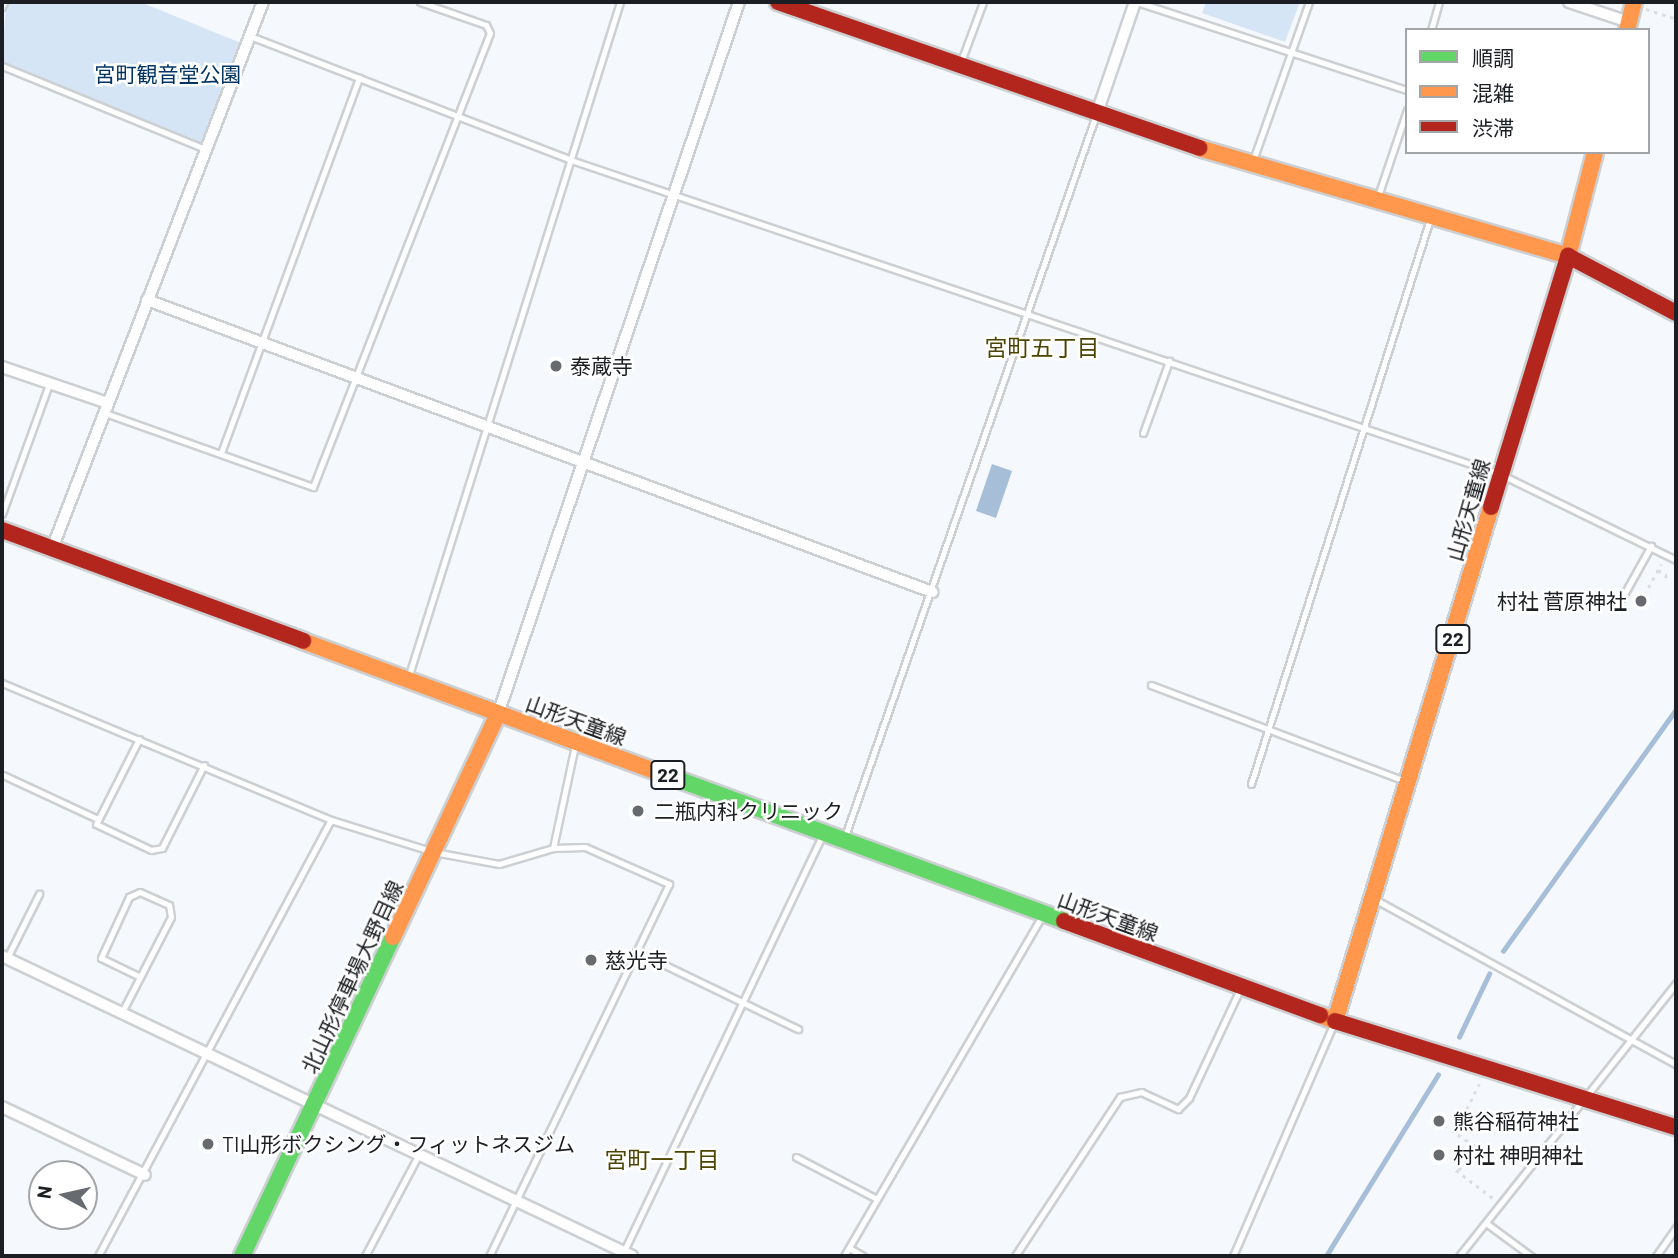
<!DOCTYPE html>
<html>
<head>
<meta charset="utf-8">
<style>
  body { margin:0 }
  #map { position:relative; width:1678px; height:1258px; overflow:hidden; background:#f5f8fc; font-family:Barlow,"Noto Sans JP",sans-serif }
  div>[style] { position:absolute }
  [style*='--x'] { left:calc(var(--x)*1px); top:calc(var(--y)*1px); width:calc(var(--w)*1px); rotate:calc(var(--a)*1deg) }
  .green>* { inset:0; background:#d6e5f5 }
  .water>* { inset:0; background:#a7bed9 }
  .stream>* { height:4.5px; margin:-2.25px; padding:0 2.25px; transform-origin:2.25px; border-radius:2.25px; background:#a7bed9 }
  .path>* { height:2.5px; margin-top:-1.25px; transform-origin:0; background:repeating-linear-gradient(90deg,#dcddde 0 3.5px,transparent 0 8.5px) }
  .roads { filter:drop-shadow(2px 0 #cdd0d3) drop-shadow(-2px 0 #cdd0d3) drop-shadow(0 2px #cdd0d3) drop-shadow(0 -2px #cdd0d3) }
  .lane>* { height:5px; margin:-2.5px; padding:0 2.5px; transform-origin:2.5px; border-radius:2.5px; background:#fefeff }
  .street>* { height:10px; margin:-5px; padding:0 5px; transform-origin:5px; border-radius:5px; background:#fefeff }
  .fast>* { height:16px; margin:-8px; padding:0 8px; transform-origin:8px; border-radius:8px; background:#63d668 }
  .slow>* { height:16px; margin:-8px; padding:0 8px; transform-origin:8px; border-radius:8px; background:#ff974d }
  .jam>* { height:16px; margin:-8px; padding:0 8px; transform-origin:8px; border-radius:8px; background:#b3261e }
  .dots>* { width:19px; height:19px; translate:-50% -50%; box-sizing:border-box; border:4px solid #fff; border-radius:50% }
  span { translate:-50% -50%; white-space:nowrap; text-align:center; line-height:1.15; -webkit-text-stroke:5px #fff; paint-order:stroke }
  .shield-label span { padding:2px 5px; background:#fff; border:2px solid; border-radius:5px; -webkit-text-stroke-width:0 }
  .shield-label { font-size:19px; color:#1b1e22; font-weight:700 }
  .park-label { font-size:21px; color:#023461 }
  .poi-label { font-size:21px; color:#1b1e22 }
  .left { translate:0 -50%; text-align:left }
  .right { translate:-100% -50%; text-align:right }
  .street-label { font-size:21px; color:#1b1e22 }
  .neighbourhood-label { font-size:23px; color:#4c4400 }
  .frame { position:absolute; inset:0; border:4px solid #1b1e22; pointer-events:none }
  .legend { position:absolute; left:1405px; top:28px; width:245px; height:126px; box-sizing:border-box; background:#fff; border:2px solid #a4a5a7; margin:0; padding:9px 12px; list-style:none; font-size:21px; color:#1b1e22 }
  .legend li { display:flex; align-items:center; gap:14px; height:35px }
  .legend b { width:35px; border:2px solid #a4a5a7 }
  .north { position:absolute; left:28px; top:1160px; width:70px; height:70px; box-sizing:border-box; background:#fff; border:2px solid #a4a5a7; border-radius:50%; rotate:278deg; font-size:19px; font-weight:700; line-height:28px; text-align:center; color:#1b1e22 }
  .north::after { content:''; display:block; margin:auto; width:24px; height:32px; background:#676a6e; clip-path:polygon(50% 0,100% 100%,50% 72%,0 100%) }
</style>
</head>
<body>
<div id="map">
  <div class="green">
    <i style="clip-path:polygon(6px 2px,140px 2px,246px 45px,205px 149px,2px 66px)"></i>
    <i style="clip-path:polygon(1206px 2px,1300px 2px,1285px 42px,1202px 13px)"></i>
  </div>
  <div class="water">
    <i style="clip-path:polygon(992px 464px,1012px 471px,996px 518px,976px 511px)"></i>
  </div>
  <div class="stream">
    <i style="--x:1503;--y:951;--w:297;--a:-54.4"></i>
    <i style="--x:1459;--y:1037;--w:70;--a:-64.5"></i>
    <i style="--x:1326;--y:1256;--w:213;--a:-58.3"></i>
  </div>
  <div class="path">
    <i style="--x:1646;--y:9;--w:32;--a:18"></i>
    <i style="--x:1658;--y:570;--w:10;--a:29"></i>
    <i style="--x:1667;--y:575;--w:8;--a:120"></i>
    <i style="--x:1644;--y:595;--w:35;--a:-61"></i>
    <i style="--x:1444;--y:1125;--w:37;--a:34"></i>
    <i style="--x:1475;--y:1146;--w:31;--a:123"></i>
    <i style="--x:1455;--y:1132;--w:54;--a:-63.4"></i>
    <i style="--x:1456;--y:1170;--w:48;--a:37.3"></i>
  </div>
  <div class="roads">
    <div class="lane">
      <i style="--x:1137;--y:2;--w:284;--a:18.1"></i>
      <i style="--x:2;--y:7;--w:5;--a:-68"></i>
      <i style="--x:1431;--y:30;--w:29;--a:-74"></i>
      <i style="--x:250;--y:36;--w:341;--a:21.1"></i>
      <i style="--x:568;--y:159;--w:984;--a:18.67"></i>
      <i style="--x:1500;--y:474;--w:196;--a:26"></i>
      <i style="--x:960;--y:64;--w:66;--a:-69.6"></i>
      <i style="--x:2;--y:66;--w:219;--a:22.2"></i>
      <i style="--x:1252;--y:163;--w:171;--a:-70.5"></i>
      <i style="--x:1377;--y:199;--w:94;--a:-71.4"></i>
      <i style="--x:105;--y:413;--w:221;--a:19.6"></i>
      <i style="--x:313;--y:487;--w:487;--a:-68.7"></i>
      <i style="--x:490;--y:33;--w:9;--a:-117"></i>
      <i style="--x:486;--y:25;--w:70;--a:-160.8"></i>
      <i style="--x:1143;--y:433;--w:77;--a:-70.1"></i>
      <i style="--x:221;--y:453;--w:400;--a:-69.8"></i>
      <i style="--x:2;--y:514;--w:138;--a:-70.1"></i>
      <i style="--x:1622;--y:598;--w:60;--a:-60.9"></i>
      <i style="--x:409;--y:675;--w:705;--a:-72.59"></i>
      <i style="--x:2;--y:683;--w:356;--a:22.6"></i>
      <i style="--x:331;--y:820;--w:108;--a:17.3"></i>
      <i style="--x:434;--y:852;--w:66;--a:10.5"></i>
      <i style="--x:499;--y:864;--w:56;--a:-16.5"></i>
      <i style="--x:553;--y:848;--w:32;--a:-2"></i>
      <i style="--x:585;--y:847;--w:92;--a:23.8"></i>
      <i style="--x:669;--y:884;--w:413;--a:115.8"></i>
      <i style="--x:1151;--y:685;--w:269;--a:20.7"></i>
      <i style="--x:139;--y:739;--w:95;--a:116.8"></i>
      <i style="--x:96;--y:824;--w:61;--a:25.3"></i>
      <i style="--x:151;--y:850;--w:11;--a:-10"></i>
      <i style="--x:162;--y:848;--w:93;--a:-63.2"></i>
      <i style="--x:3;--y:775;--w:105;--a:24.9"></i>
      <i style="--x:1251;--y:784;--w:593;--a:-72.42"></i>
      <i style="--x:845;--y:836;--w:763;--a:-70.81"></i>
      <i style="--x:553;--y:848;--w:105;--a:-77.9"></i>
      <i style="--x:1376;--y:900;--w:342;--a:28.7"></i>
      <i style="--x:636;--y:951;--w:180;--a:25.7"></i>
      <i style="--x:7;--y:958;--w:72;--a:-63.4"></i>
      <i style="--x:121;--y:1014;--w:109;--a:-62.7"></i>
      <i style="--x:171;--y:917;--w:12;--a:-99"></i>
      <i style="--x:169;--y:905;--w:32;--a:-156"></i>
      <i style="--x:140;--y:892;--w:12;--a:156"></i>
      <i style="--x:129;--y:897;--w:67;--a:114.7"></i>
      <i style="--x:101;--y:958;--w:43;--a:26"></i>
      <i style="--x:796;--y:1157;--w:91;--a:27.4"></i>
      <i style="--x:1486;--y:1223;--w:56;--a:36.3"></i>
      <i style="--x:849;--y:1248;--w:16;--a:30"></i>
      <i style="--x:623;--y:1253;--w:462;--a:-64.5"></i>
      <i style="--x:98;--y:1256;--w:494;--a:-61.9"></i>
      <i style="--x:365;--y:1256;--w:115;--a:-62.1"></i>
      <i style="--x:844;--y:1256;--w:392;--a:-59.8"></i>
      <i style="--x:1015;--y:1256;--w:191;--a:-56.6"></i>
      <i style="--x:1120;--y:1097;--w:22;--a:-13"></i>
      <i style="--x:1141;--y:1092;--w:41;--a:24.7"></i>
      <i style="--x:1178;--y:1109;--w:16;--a:-45"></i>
      <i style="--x:1189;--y:1098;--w:120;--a:-64.9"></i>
      <i style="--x:1233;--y:1256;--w:252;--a:-66.6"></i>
      <i style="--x:1459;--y:1256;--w:349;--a:-51.5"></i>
      <i style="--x:1656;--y:1256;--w:35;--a:-55"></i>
    </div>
    <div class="street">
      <i style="--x:1569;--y:2;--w:63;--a:18.4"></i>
      <i style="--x:1097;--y:113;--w:117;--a:-71.1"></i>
      <i style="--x:147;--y:300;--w:838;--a:20.4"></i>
      <i style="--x:2;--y:367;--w:109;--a:18.8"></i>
      <i style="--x:52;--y:549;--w:586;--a:-68.91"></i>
      <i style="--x:498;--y:714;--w:752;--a:-71.3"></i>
      <i style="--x:2;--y:956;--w:698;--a:25.46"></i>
      <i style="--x:2;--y:1107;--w:158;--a:25.4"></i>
    </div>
    <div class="fast">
      <i style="--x:666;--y:775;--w:424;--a:20.1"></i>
      <i style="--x:242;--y:1256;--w:353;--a:-64.7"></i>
    </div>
    <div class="slow">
      <i style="--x:1627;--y:30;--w:29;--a:-76"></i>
      <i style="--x:1199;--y:148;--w:384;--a:16.3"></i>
      <i style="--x:1568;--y:256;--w:107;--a:-75.4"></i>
      <i style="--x:303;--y:641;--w:387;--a:20.3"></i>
      <i style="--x:393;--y:937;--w:246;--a:-64.8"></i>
      <i style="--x:1320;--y:1015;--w:16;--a:22"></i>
      <i style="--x:1335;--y:1021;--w:537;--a:-73.12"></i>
    </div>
    <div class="jam">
      <i style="--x:778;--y:2;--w:446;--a:19.1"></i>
      <i style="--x:1491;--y:507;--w:263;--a:-72.9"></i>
      <i style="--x:1568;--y:256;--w:122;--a:27.8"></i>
      <i style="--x:2;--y:530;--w:321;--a:20.2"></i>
      <i style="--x:1064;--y:921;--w:273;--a:20.2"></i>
      <i style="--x:1335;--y:1021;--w:357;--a:17.3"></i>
    </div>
  </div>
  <div class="dots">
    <i style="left:556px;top:366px;background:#676a6e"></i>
    <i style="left:1641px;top:601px;background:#676a6e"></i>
    <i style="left:638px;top:811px;background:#676a6e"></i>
    <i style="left:591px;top:960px;background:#676a6e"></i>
    <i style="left:1439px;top:1121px;background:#676a6e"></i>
    <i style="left:208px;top:1144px;background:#676a6e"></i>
    <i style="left:1439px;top:1155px;background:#676a6e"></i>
  </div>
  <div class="shield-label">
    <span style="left:1453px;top:639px">22</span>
    <span style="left:668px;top:775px">22</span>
  </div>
  <div class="park-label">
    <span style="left:168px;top:74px">宮町観音堂公園</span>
  </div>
  <div class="poi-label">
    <span class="left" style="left:570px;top:366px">泰蔵寺</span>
    <span class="right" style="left:1627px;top:601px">村社 菅原神社</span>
    <span class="left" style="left:654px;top:811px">二瓶内科クリニック</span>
    <span class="left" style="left:605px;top:960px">慈光寺</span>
    <span class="left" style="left:1453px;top:1121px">熊谷稲荷神社</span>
    <span class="left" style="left:222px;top:1144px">TI山形ボクシング・フィットネスジム</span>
    <span class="left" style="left:1453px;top:1155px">村社 神明神社</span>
  </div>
  <div class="street-label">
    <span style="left:1468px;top:510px;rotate:-74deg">山形天童線</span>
    <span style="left:576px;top:720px;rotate:20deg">山形天童線</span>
    <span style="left:1108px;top:916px;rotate:20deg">山形天童線</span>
    <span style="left:352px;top:977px;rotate:-65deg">北山形停車場大野目線</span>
  </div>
  <div class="neighbourhood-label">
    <span style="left:1042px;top:347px">宮町五丁目</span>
    <span style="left:662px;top:1159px">宮町一丁目</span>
  </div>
  <div class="frame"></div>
  <ul class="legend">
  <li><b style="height:9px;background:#63d668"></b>順調</li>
  <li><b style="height:9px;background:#ff974d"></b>混雑</li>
  <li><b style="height:9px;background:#b3261e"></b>渋滞</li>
  </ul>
  <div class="north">N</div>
</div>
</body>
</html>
